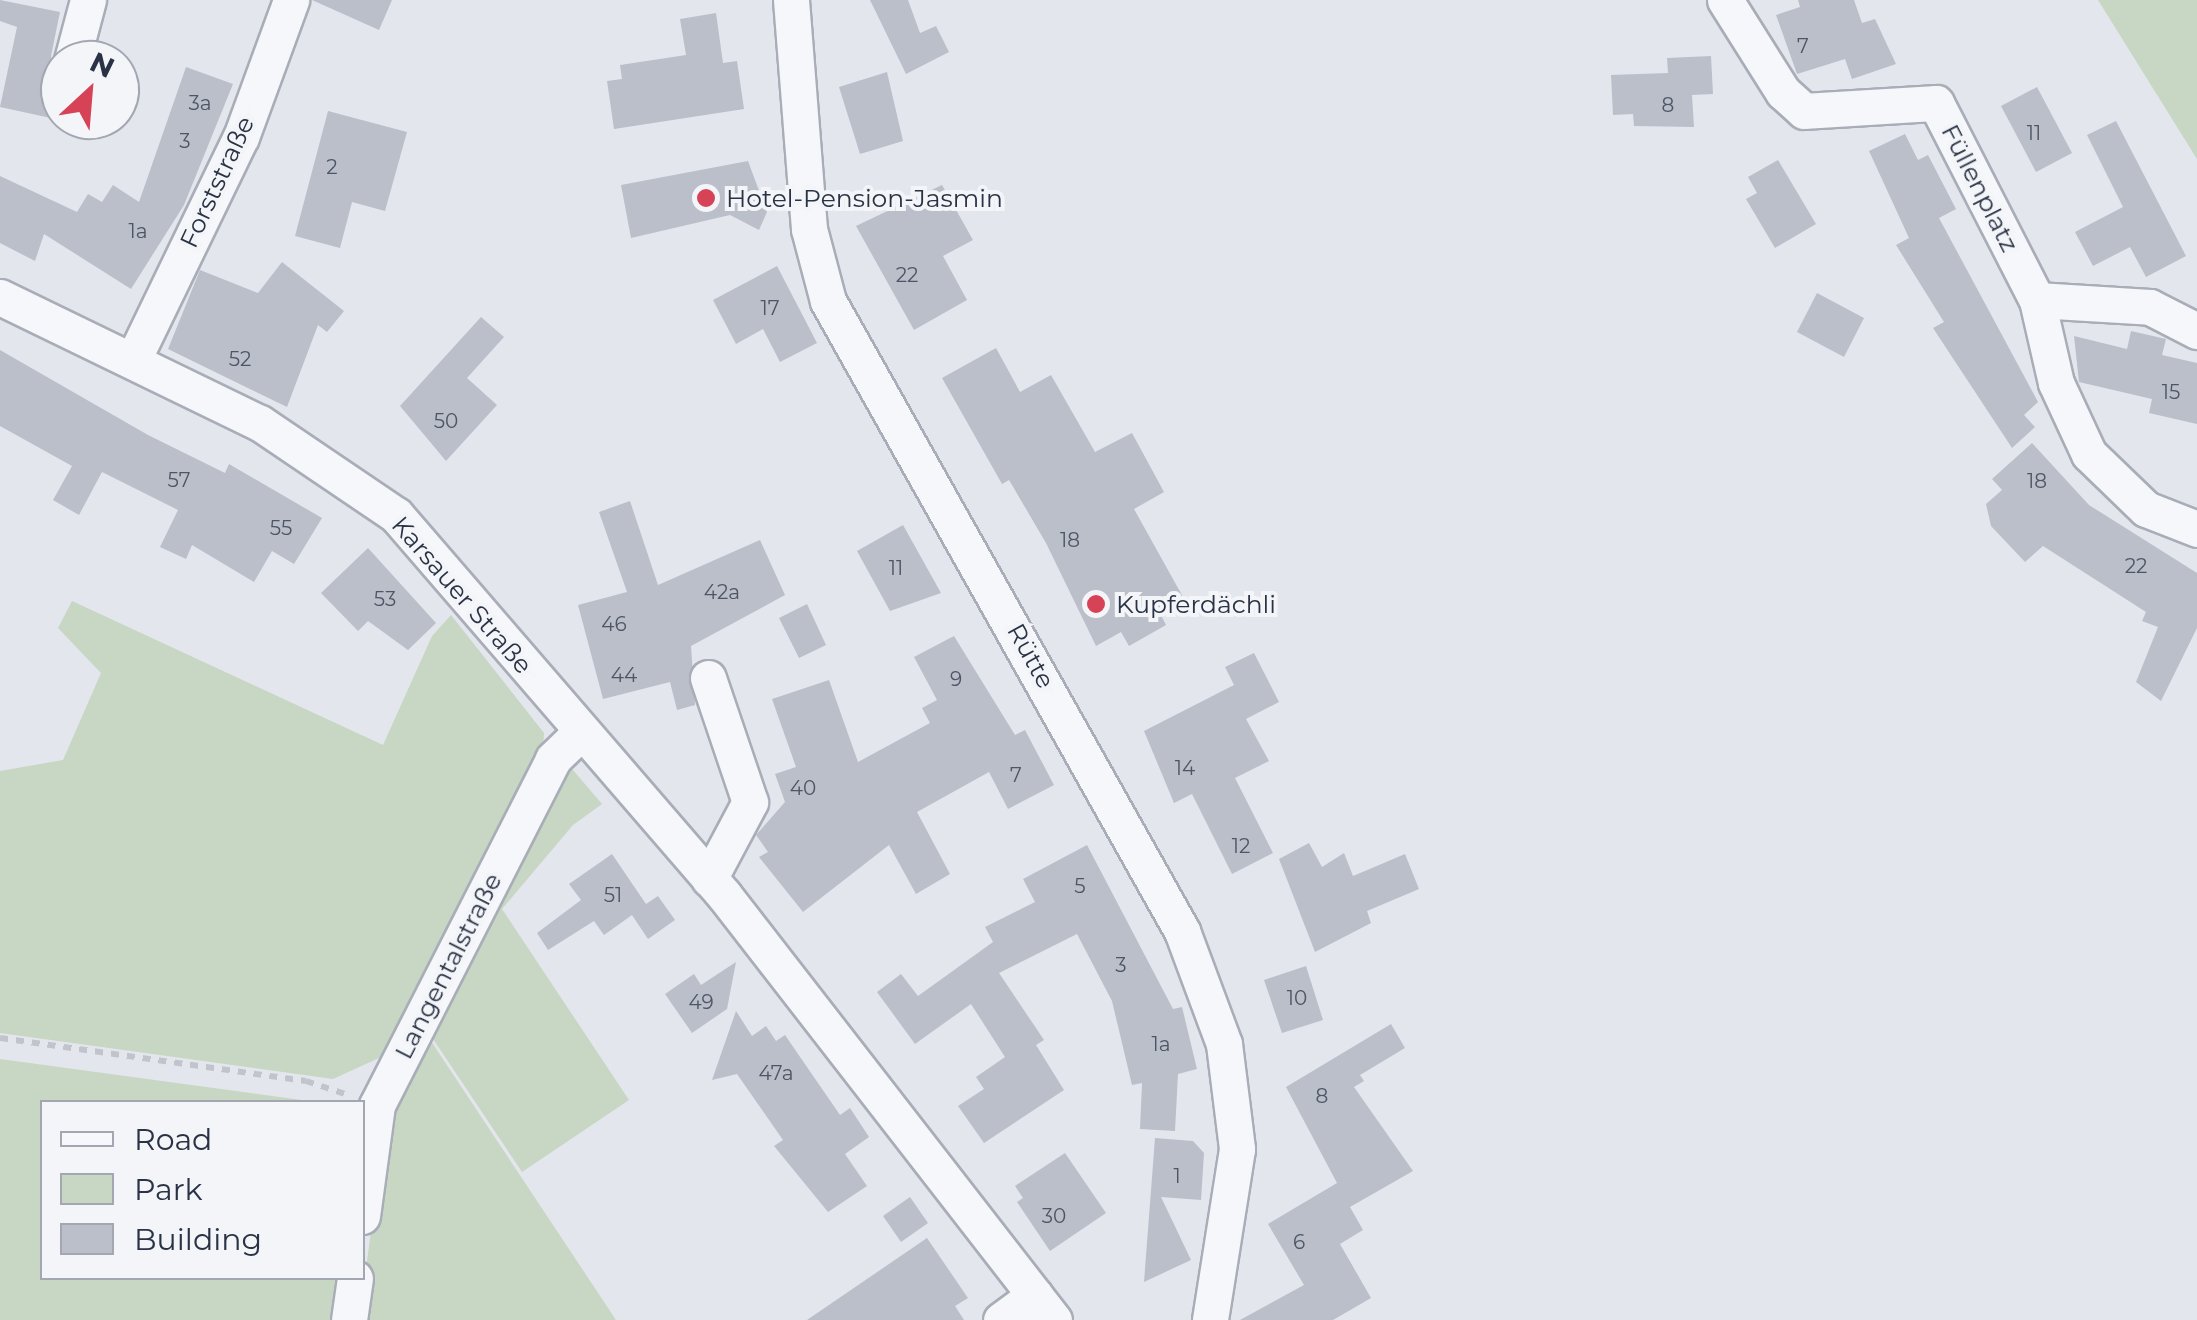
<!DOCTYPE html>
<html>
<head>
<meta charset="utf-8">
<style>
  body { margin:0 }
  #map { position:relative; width:2197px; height:1320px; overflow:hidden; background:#e3e6ec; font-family:Montserrat,sans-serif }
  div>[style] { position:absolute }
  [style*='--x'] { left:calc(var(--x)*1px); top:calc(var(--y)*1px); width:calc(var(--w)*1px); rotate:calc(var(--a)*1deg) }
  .green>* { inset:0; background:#c8d6c4 }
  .building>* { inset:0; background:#babfca }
  .path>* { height:6px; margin-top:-3px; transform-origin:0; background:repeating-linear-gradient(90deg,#c1c4cb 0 8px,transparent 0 16px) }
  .roads { filter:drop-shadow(2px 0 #a8adb7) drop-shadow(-2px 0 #a8adb7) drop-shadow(0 2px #a8adb7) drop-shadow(0 -2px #a8adb7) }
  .minor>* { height:35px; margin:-17.5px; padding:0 17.5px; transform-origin:17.5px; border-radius:17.5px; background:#f6f7fa }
  .dots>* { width:28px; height:28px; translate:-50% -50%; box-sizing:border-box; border:5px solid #f3f5f9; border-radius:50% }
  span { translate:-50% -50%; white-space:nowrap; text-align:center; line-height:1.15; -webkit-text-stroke:8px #f3f5f9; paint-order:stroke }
  .number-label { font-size:20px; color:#4e5666 }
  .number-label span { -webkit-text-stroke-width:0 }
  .street-label { font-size:25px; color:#2a3345 }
  .poi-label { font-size:25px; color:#2a3345 }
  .left { translate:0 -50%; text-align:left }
  .legend { position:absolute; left:40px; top:1100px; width:325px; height:180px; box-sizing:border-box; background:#f3f5f9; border:2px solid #a3a7b1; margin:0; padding:12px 18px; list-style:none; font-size:30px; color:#2a3345 }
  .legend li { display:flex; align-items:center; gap:20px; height:50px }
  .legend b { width:50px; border:2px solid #a3a7b1 }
  .north { position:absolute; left:40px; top:40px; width:100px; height:100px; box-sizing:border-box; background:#f3f5f9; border:2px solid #a3a7b1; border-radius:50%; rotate:26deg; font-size:28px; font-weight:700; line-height:40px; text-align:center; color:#2a3345 }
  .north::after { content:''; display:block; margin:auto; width:35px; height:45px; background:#d64357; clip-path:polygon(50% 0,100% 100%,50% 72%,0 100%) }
</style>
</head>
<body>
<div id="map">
  <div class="green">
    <i style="clip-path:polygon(2098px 0,2197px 0,2197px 159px)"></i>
    <i style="clip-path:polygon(72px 601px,383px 745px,432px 636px,451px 615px,544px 733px,543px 751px,392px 1052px,333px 1079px,0 1033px,0 771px,63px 760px,101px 673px,58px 628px)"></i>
    <i style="clip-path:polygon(573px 770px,602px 804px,573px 825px,502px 909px,629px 1100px,522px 1172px,425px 1027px,559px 771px)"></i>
    <i style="clip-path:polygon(423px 1029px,616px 1320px,359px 1320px,385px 1128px)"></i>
    <i style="clip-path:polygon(0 1059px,316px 1102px,42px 1102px,42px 1278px,340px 1278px,335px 1320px,0 1320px)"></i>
  </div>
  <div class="building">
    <i style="clip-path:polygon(0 0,60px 12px,51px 56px,60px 120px,0 107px,17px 27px,0 21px)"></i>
    <i style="clip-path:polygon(312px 0,392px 0,379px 30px)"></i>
    <i style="clip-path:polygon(870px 0,908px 0,920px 33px,936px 26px,949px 52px,906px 74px)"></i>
    <i style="clip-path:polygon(1798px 0,1854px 0,1862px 23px,1875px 19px,1896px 64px,1852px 79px,1845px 59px,1797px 74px,1776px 15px,1800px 7px)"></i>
    <i style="clip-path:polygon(716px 13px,723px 63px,737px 61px,744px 109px,614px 129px,607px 81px,622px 79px,620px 65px,686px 55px,680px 19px)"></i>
    <i style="clip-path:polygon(1711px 56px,1713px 94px,1692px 95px,1694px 127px,1634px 126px,1633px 114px,1613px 115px,1611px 75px,1668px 73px,1667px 58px)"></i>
    <i style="clip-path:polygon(186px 67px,233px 84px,184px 205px,131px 289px,44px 234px,35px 261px,0 243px,0 176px,77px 212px,88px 194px,102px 202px,113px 185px,139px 202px)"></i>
    <i style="clip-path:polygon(887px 72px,903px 141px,860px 154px,839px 87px)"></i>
    <i style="clip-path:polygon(2037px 87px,2072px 153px,2036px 172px,2001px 106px)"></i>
    <i style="clip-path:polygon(328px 111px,407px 132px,385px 211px,352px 202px,340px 248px,295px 236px)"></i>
    <i style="clip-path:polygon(2116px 121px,2186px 256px,2146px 277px,2130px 247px,2093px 266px,2075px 232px,2123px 207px,2087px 135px)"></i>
    <i style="clip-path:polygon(1905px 134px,1918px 160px,1928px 155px,1956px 209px,1939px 218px,2038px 402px,2024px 415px,2035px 427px,2012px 448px,1933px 328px,1944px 322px,1896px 245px,1909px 238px,1869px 151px)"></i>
    <i style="clip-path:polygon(1778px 160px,1816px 224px,1775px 248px,1746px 199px,1757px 193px,1748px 177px)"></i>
    <i style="clip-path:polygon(748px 161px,767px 212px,759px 230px,730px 215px,631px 238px,621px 185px)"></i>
    <i style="clip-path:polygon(942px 185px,973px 240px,943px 256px,967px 300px,914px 330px,856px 226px)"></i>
    <i style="clip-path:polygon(282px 262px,344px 311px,327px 332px,318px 325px,287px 407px,168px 349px,200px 270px,258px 293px)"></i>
    <i style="clip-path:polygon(777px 266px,817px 343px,780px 362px,763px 329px,736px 344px,713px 300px)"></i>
    <i style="clip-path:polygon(1817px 293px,1864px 318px,1844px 357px,1797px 332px)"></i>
    <i style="clip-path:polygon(481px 317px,504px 337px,467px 378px,497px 405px,446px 461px,400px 406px)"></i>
    <i style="clip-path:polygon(2131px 331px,2166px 339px,2162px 355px,2197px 363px,2197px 424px,2149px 413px,2152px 399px,2079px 382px,2074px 336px,2127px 349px)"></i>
    <i style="clip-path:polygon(996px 348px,1020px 392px,1051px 375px,1095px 452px,1132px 433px,1164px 492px,1134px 509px,1183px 597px,1159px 611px,1166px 625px,1129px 646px,1121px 632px,1096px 646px,1046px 543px,1009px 480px,1002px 484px,942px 378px)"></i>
    <i style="clip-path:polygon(0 350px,148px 435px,225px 473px,229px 464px,322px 518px,294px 564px,272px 551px,254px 582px,192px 545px,186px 559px,160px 547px,178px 510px,102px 472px,79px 515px,53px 500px,72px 466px,0 426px)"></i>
    <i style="clip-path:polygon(2032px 443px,2089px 505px,2197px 573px,2197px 628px,2161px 701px,2136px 682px,2158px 627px,2142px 621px,2146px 612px,2043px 546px,2025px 562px,1991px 526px,1986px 504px,2002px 490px,1992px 479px)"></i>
    <i style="clip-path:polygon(630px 501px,658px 585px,760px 540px,785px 595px,691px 646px,695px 705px,677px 710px,670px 682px,603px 699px,578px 605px,627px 592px,599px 512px)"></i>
    <i style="clip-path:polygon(903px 525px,941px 593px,890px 611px,857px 551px)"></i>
    <i style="clip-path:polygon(368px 548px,436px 623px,408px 650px,368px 621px,358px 631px,321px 593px)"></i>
    <i style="clip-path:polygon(807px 604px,826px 645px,799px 658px,779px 618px)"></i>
    <i style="clip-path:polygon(954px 636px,1015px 735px,1025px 730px,1054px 785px,1008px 809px,989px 772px,917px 812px,950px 874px,916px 894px,889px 845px,803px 912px,759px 857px,768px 852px,756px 835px,785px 802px,775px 774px,796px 767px,772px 699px,829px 680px,858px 762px,930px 723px,922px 708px,937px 700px,914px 657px)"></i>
    <i style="clip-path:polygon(1254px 653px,1279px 702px,1246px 719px,1269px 761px,1235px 778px,1273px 853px,1232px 874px,1192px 794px,1174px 803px,1144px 731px,1234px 685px,1225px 667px)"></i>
    <i style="clip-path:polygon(1309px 843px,1322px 867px,1344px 853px,1353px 876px,1405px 854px,1419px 889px,1367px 911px,1371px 923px,1315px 952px,1279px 859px)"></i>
    <i style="clip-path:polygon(1087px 845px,1173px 1009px,1182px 1007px,1197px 1069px,1178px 1074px,1175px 1131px,1140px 1129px,1142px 1083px,1132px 1085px,1112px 1001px,1077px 934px,999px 973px,1044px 1040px,1036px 1045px,1064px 1090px,984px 1143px,958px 1106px,984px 1089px,976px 1077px,1005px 1057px,971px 1004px,915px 1044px,877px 992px,901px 974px,918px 996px,993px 942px,985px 927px,1035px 902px,1023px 879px)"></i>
    <i style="clip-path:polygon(612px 854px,646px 904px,658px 896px,675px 920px,648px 939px,632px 915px,604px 935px,594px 921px,548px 950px,537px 933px,581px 900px,569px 884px)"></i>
    <i style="clip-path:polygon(736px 962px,727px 1009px,692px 1033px,665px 994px,694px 974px,701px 985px)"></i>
    <i style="clip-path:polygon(1306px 966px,1323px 1020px,1282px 1033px,1264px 980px)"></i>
    <i style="clip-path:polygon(736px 1011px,752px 1036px,766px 1026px,776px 1041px,785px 1035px,840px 1115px,850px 1108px,869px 1137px,845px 1154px,867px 1186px,828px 1212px,774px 1146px,783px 1140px,737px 1074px,712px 1080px)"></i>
    <i style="clip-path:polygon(1391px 1024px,1405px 1048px,1360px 1075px,1364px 1081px,1354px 1087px,1413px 1171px,1350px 1207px,1363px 1230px,1340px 1244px,1371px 1298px,1333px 1320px,1240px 1320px,1304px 1285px,1268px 1224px,1337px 1183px,1286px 1087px)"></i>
    <i style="clip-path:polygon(1155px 1138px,1193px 1141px,1204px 1153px,1201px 1200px,1161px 1197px,1191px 1260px,1144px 1282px)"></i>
    <i style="clip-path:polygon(1065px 1153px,1106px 1213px,1050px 1251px,1017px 1202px,1023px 1198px,1015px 1186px)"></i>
    <i style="clip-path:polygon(910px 1197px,928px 1223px,901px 1242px,883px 1216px)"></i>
    <i style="clip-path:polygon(927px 1238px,968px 1298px,955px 1306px,964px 1320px,807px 1320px)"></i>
  </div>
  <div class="path">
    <i style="--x:0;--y:1038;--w:309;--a:8"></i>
    <i style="--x:306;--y:1081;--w:44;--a:18.4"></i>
  </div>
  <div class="roads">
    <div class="minor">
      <i style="--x:791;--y:0;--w:230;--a:85.5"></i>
      <i style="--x:809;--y:229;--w:74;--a:75.2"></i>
      <i style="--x:828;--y:301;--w:723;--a:60.67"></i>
      <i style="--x:1182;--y:931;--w:121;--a:69.6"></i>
      <i style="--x:1224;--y:1044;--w:106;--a:82.9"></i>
      <i style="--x:1237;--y:1149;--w:173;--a:99"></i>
      <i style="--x:1725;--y:0;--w:109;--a:57.8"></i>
      <i style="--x:1783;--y:92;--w:28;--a:42"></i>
      <i style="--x:1804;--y:111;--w:132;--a:-3.5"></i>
      <i style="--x:1936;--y:103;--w:221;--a:62.9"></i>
      <i style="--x:2037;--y:300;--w:85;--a:77.1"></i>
      <i style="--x:2056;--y:383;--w:78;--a:65.1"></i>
      <i style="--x:2089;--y:454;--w:79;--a:44"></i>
      <i style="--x:2146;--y:509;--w:55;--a:21.4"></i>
      <i style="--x:72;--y:60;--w:62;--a:-75.1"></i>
      <i style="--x:0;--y:297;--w:289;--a:25.9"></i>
      <i style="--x:260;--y:423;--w:164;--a:34.1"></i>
      <i style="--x:396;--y:515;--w:502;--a:49.2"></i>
      <i style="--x:724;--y:895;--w:538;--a:52.17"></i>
      <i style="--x:2037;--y:300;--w:113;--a:3.5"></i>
      <i style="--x:2150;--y:307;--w:53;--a:27.1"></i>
      <i style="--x:133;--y:360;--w:248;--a:-64.2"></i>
      <i style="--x:241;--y:137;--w:146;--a:-69.9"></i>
      <i style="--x:708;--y:678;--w:131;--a:71.3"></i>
      <i style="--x:750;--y:802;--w:87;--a:118"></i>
      <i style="--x:362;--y:1216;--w:112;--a:-82.3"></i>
      <i style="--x:377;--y:1105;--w:388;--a:-63"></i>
      <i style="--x:553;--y:759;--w:36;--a:-44"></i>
      <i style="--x:349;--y:1320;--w:42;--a:-81.9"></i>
      <i style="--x:1001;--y:1320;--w:42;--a:-36.3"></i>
    </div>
  </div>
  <div class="dots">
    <i style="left:706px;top:198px;background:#d64357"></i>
    <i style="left:1096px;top:604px;background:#d64357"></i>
  </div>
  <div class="number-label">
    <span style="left:1803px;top:46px">7</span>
    <span style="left:200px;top:103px">3a</span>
    <span style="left:1668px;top:105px">8</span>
    <span style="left:2034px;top:133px">11</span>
    <span style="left:185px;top:141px">3</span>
    <span style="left:332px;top:167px">2</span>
    <span style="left:138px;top:231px">1a</span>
    <span style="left:907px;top:275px">22</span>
    <span style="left:770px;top:308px">17</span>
    <span style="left:240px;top:359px">52</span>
    <span style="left:2171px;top:392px">15</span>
    <span style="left:446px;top:421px">50</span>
    <span style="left:179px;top:480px">57</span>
    <span style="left:2037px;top:481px">18</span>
    <span style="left:281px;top:528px">55</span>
    <span style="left:1070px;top:540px">18</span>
    <span style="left:2136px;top:566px">22</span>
    <span style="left:896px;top:568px">11</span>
    <span style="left:722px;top:592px">42a</span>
    <span style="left:385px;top:599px">53</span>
    <span style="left:614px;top:624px">46</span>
    <span style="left:624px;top:675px">44</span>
    <span style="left:956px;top:679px">9</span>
    <span style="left:1185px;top:768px">14</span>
    <span style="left:1016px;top:775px">7</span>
    <span style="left:803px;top:788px">40</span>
    <span style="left:1241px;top:846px">12</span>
    <span style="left:1080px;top:886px">5</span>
    <span style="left:613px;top:895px">51</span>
    <span style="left:1121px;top:965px">3</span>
    <span style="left:1297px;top:998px">10</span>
    <span style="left:701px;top:1002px">49</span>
    <span style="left:1161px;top:1044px">1a</span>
    <span style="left:776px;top:1073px">47a</span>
    <span style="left:1322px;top:1096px">8</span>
    <span style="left:1177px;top:1176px">1</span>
    <span style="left:1054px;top:1216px">30</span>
    <span style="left:1299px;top:1242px">6</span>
  </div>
  <div class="street-label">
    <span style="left:217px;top:182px;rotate:-65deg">Forststraße</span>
    <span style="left:1980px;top:188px;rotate:63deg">Füllenplatz</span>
    <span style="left:462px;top:595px;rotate:49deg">Karsauer Straße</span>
    <span style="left:1031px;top:656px;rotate:61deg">Rütte</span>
    <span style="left:448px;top:966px;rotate:-63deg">Langentalstraße</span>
  </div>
  <div class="poi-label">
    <span class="left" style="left:726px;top:198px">Hotel-Pension-Jasmin</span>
    <span class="left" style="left:1116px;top:604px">Kupferdächli</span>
  </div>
  <ul class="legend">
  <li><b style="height:12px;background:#f6f7fa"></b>Road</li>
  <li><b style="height:28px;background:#c8d6c4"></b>Park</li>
  <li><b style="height:28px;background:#babfca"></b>Building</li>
  </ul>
  <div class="north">N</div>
</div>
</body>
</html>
